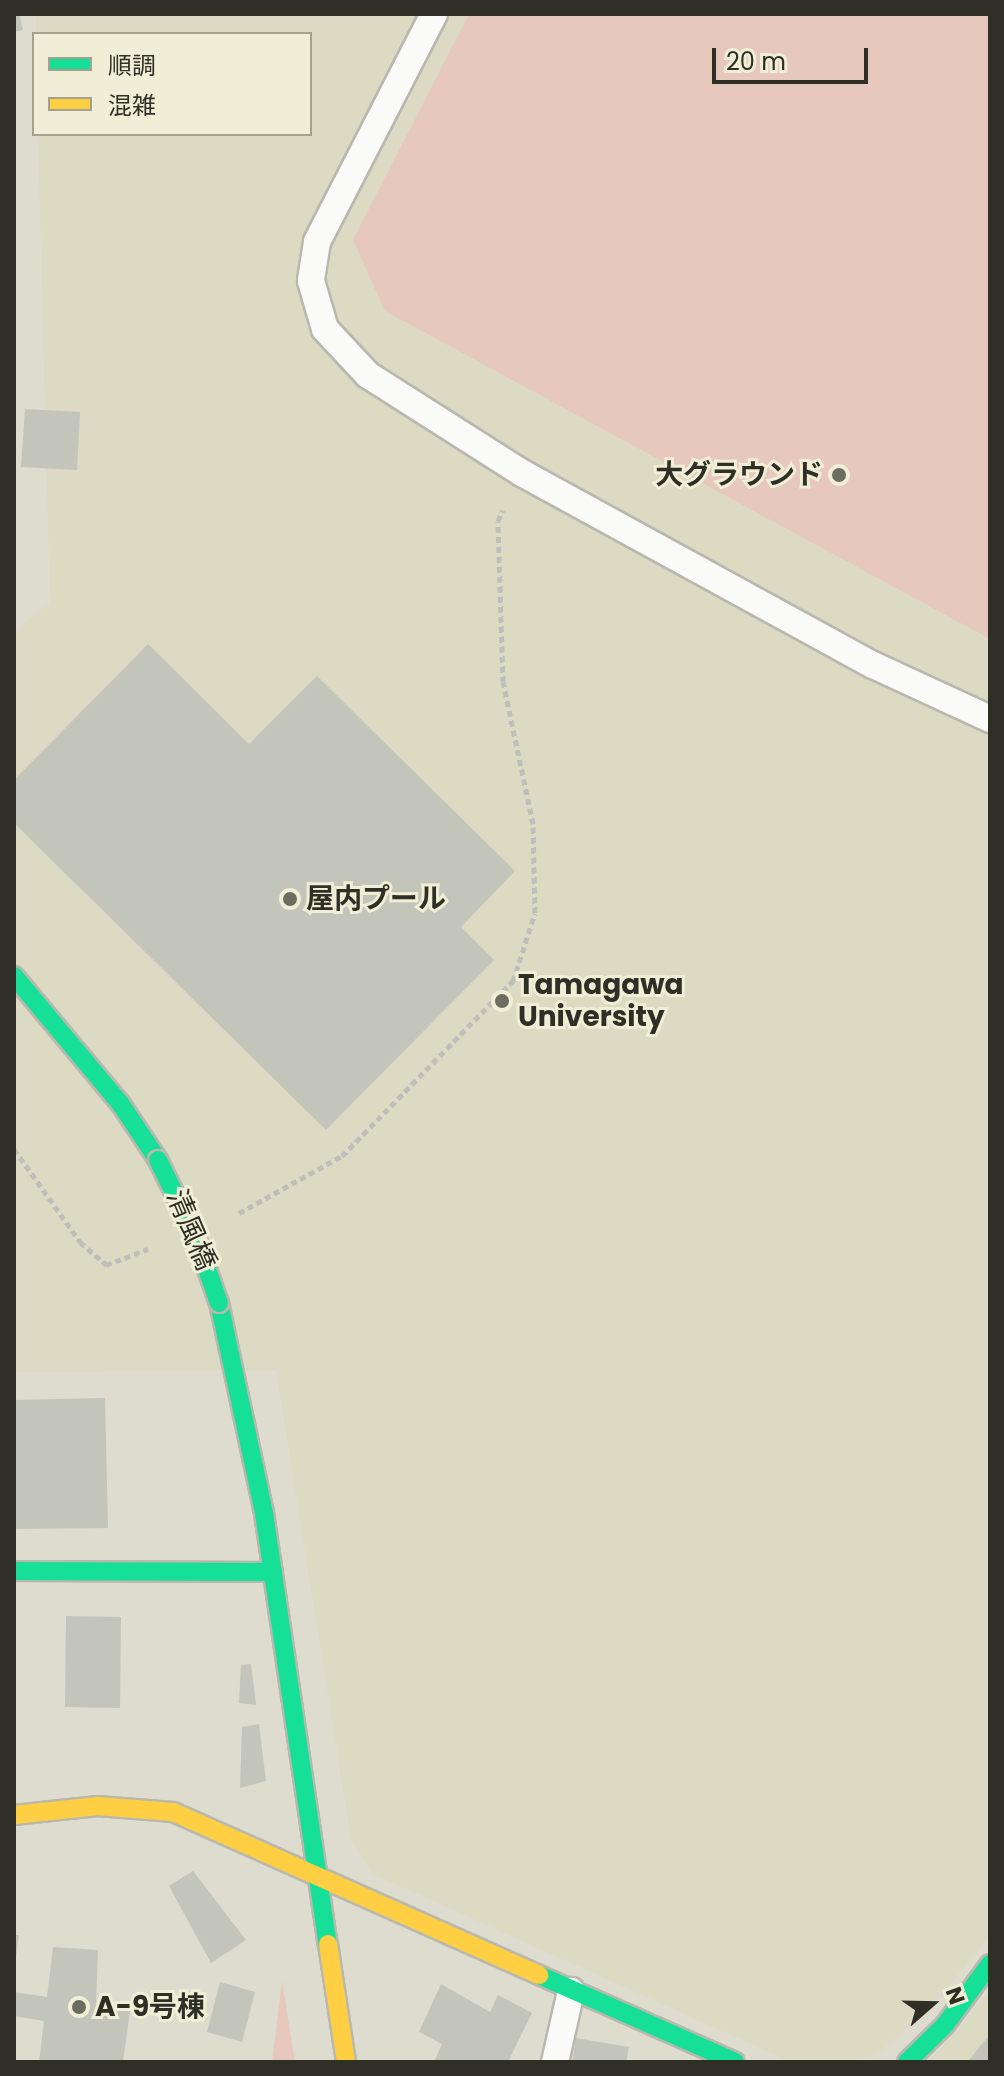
<!DOCTYPE html>
<html>
<head>
<meta charset="utf-8">
<style>
  body { margin:0 }
  #map { position:relative; width:1004px; height:2076px; overflow:hidden; background:#dddccf; font-family:Poppins,"Noto Sans JP",sans-serif }
  div>[style] { position:absolute }
  [style*='--x'] { left:calc(var(--x)*1px); top:calc(var(--y)*1px); width:calc(var(--w)*1px); rotate:calc(var(--a)*1deg) }
  .built>* { inset:0; background:#dcdac2 }
  .green>* { inset:0; background:#e6c9bc }
  .building>* { inset:0; background:#c3c5bb }
  .path>* { height:5px; margin-top:-2.5px; transform-origin:0; background:repeating-linear-gradient(90deg,#bebeba 0 6px,transparent 0 10px) }
  .roads { filter:drop-shadow(2px 0 #b9b8ae) drop-shadow(-2px 0 #b9b8ae) drop-shadow(0 2px #b9b8ae) drop-shadow(0 -2px #b9b8ae) }
  .lane>* { height:26px; margin:-13px; padding:0 13px; transform-origin:13px; border-radius:13px; background:#fafaf8 }
  .fast>* { height:18px; margin:-9px; padding:0 9px; transform-origin:9px; border-radius:9px; background:#16e098 }
  .slow>* { height:18px; margin:-9px; padding:0 9px; transform-origin:9px; border-radius:9px; background:#ffcf43 }
  .bridges { filter:drop-shadow(2px 0 #b9b8ae) drop-shadow(-2px 0 #b9b8ae) drop-shadow(0 2px #b9b8ae) drop-shadow(0 -2px #b9b8ae) }
  .fast-bridge>* { height:18px; margin:-9px; padding:0 9px; transform-origin:9px; border-radius:9px; background:#16e098 }
  .dots>* { width:22px; height:22px; translate:-50% -50%; box-sizing:border-box; border:4px solid #f0eed6; border-radius:50% }
  span { translate:-50% -50%; white-space:nowrap; text-align:center; line-height:1.15; -webkit-text-stroke:6px #f0eed6; paint-order:stroke }
  .poi-label { font-size:28px; color:#302f25; font-weight:700 }
  .right { translate:-100% -50%; text-align:right }
  .left { translate:0 -50%; text-align:left }
  .street-label { font-size:28px; color:#302f25 }
  .frame { position:absolute; inset:0; border:16px solid #302f25; pointer-events:none }
  .legend { position:absolute; left:32px; top:32px; width:280px; height:104px; box-sizing:border-box; background:#f0eed6; border:2px solid #a3a28f; margin:0; padding:10px 14px; list-style:none; font-size:24px; color:#302f25 }
  .legend li { display:flex; align-items:center; gap:16px; height:40px }
  .legend b { width:40px; border:2px solid #a3a28f }
  .north { position:absolute; left:892px; top:1964px; width:80px; height:80px; -webkit-text-stroke:6px #f0eed6; paint-order:stroke; rotate:70deg; font-size:22px; font-weight:700; line-height:32px; text-align:center; color:#302f25 }
  .north::after { content:''; display:block; margin:auto; width:28px; height:36px; background:#302f25; clip-path:polygon(50% 0,100% 100%,50% 72%,0 100%) }
  .scale { position:absolute; left:712px; top:48px; width:156px; height:36px; box-sizing:border-box; border:4px solid #302f25; border-top:0; padding-left:10px; font-size:24px; line-height:28px; white-space:nowrap; color:#302f25; -webkit-text-stroke:6px #f0eed6; paint-order:stroke }
</style>
</head>
<body>
<div id="map">
  <div class="built">
    <i style="clip-path:polygon(36px 14px,990px 14px,990px 1936px,935px 2003px,877px 2055px,848px 2062px,791px 2062px,373px 1874px,351px 1838px,276px 1370px,14px 1372px,14px 632px,50px 602px,38px 134px,310px 134px,310px 34px,36px 34px)"></i>
    <i style="clip-path:polygon(990px 1992px,990px 2062px,929px 2062px)"></i>
  </div>
  <div class="green">
    <i style="clip-path:polygon(469px 14px,990px 14px,990px 639px,385px 311px,353px 240px)"></i>
    <i style="clip-path:polygon(282px 1981px,295px 2062px,272px 2062px)"></i>
  </div>
  <div class="building">
    <i style="clip-path:polygon(14px 14px,19px 14px,23px 30px,14px 32px)"></i>
    <i style="clip-path:polygon(25px 409px,80px 412px,77px 470px,21px 467px)"></i>
    <i style="clip-path:polygon(148px 644px,249px 744px,317px 676px,515px 871px,461px 927px,494px 960px,326px 1130px,14px 823px,14px 780px)"></i>
    <i style="clip-path:polygon(105px 1398px,108px 1528px,14px 1529px,14px 1400px)"></i>
    <i style="clip-path:polygon(66px 1616px,121px 1617px,120px 1708px,65px 1707px)"></i>
    <i style="clip-path:polygon(251px 1664px,256px 1705px,239px 1703px,241px 1665px)"></i>
    <i style="clip-path:polygon(259px 1724px,266px 1781px,240px 1788px,242px 1727px)"></i>
    <i style="clip-path:polygon(193px 1871px,246px 1940px,211px 1963px,169px 1886px)"></i>
    <i style="clip-path:polygon(14px 1935px,19px 1935px,16px 1957px,14px 1957px)"></i>
    <i style="clip-path:polygon(53px 1947px,98px 1950px,96px 2004px,130px 2011px,123px 2062px,39px 2062px,44px 2021px,14px 2016px,14px 1992px,47px 1997px)"></i>
    <i style="clip-path:polygon(220px 1982px,255px 1992px,242px 2042px,207px 2032px)"></i>
    <i style="clip-path:polygon(441px 1984px,490px 2012px,498px 1995px,532px 2013px,508px 2062px,434px 2062px,442px 2044px,419px 2032px)"></i>
    <i style="clip-path:polygon(990px 2034px,990px 2062px,972px 2062px,969px 2060px)"></i>
    <i style="clip-path:polygon(576px 2038px,629px 2047px,626px 2062px,572px 2062px)"></i>
  </div>
  <div class="path">
    <i style="--x:14;--y:1149;--w:114;--a:54.6"></i>
    <i style="--x:80;--y:1242;--w:35;--a:41"></i>
    <i style="--x:106;--y:1265;--w:45;--a:-20.9"></i>
    <i style="--x:239;--y:1213;--w:118;--a:-29"></i>
    <i style="--x:342;--y:1156;--w:245;--a:-45.7"></i>
    <i style="--x:513;--y:981;--w:71;--a:-72.1"></i>
    <i style="--x:535;--y:913;--w:89;--a:-91.3"></i>
    <i style="--x:533;--y:824;--w:145;--a:-101.9"></i>
    <i style="--x:503;--y:682;--w:161;--a:-91.8"></i>
    <i style="--x:498;--y:521;--w:12;--a:-66"></i>
  </div>
  <div class="roads">
    <div class="lane">
      <i style="--x:434;--y:14;--w:256;--a:117.2"></i>
      <i style="--x:317;--y:242;--w:39;--a:99"></i>
      <i style="--x:311;--y:281;--w:50;--a:73.7"></i>
      <i style="--x:325;--y:329;--w:63;--a:46.9"></i>
      <i style="--x:368;--y:375;--w:183;--a:32.5"></i>
      <i style="--x:522;--y:473;--w:400;--a:28.7"></i>
      <i style="--x:873;--y:665;--w:129;--a:24.8"></i>
      <i style="--x:555;--y:2062;--w:73;--a:-77.3"></i>
    </div>
    <div class="fast">
      <i style="--x:14;--y:976;--w:165;--a:50.2"></i>
      <i style="--x:120;--y:1103;--w:69;--a:56.3"></i>
      <i style="--x:219;--y:1303;--w:215;--a:77.9"></i>
      <i style="--x:264;--y:1513;--w:436;--a:81.6"></i>
      <i style="--x:14;--y:1571;--w:259;--a:0.2"></i>
      <i style="--x:539;--y:1975;--w:214;--a:23.9"></i>
      <i style="--x:907;--y:2062;--w:53;--a:-44.2"></i>
      <i style="--x:945;--y:2025;--w:76;--a:-53.6"></i>
    </div>
    <div class="slow">
      <i style="--x:14;--y:1815;--w:84;--a:-6.1"></i>
      <i style="--x:98;--y:1806;--w:75;--a:4.6"></i>
      <i style="--x:173;--y:1812;--w:401;--a:24"></i>
      <i style="--x:328;--y:1944;--w:119;--a:81.3"></i>
    </div>
  </div>
  <div class="bridges">
    <div class="fast-bridge">
      <i style="--x:158;--y:1160;--w:84;--a:63.7"></i>
      <i style="--x:195;--y:1235;--w:72;--a:70.6"></i>
    </div>
  </div>
  <div class="dots">
    <i style="left:839px;top:475px;background:#6d6c60"></i>
    <i style="left:290px;top:899px;background:#6d6c60"></i>
    <i style="left:502px;top:1001px;background:#6d6c60"></i>
    <i style="left:79px;top:2007px;background:#6d6c60"></i>
  </div>
  <div class="poi-label">
    <span class="right" style="left:823px;top:475px">大グラウンド</span>
    <span class="left" style="left:306px;top:899px">屋内プール</span>
    <span class="left" style="left:518px;top:1001px">Tamagawa<br>University</span>
    <span class="left" style="left:95px;top:2007px">A-9号棟</span>
  </div>
  <div class="street-label">
    <span style="left:191px;top:1230px;rotate:67deg">清風橋</span>
  </div>
  <div class="frame"></div>
  <ul class="legend">
  <li><b style="height:10px;background:#16e098"></b>順調</li>
  <li><b style="height:10px;background:#ffcf43"></b>混雑</li>
  </ul>
  <div class="north">N</div>
  <div class="scale">20 m</div>
</div>
</body>
</html>
